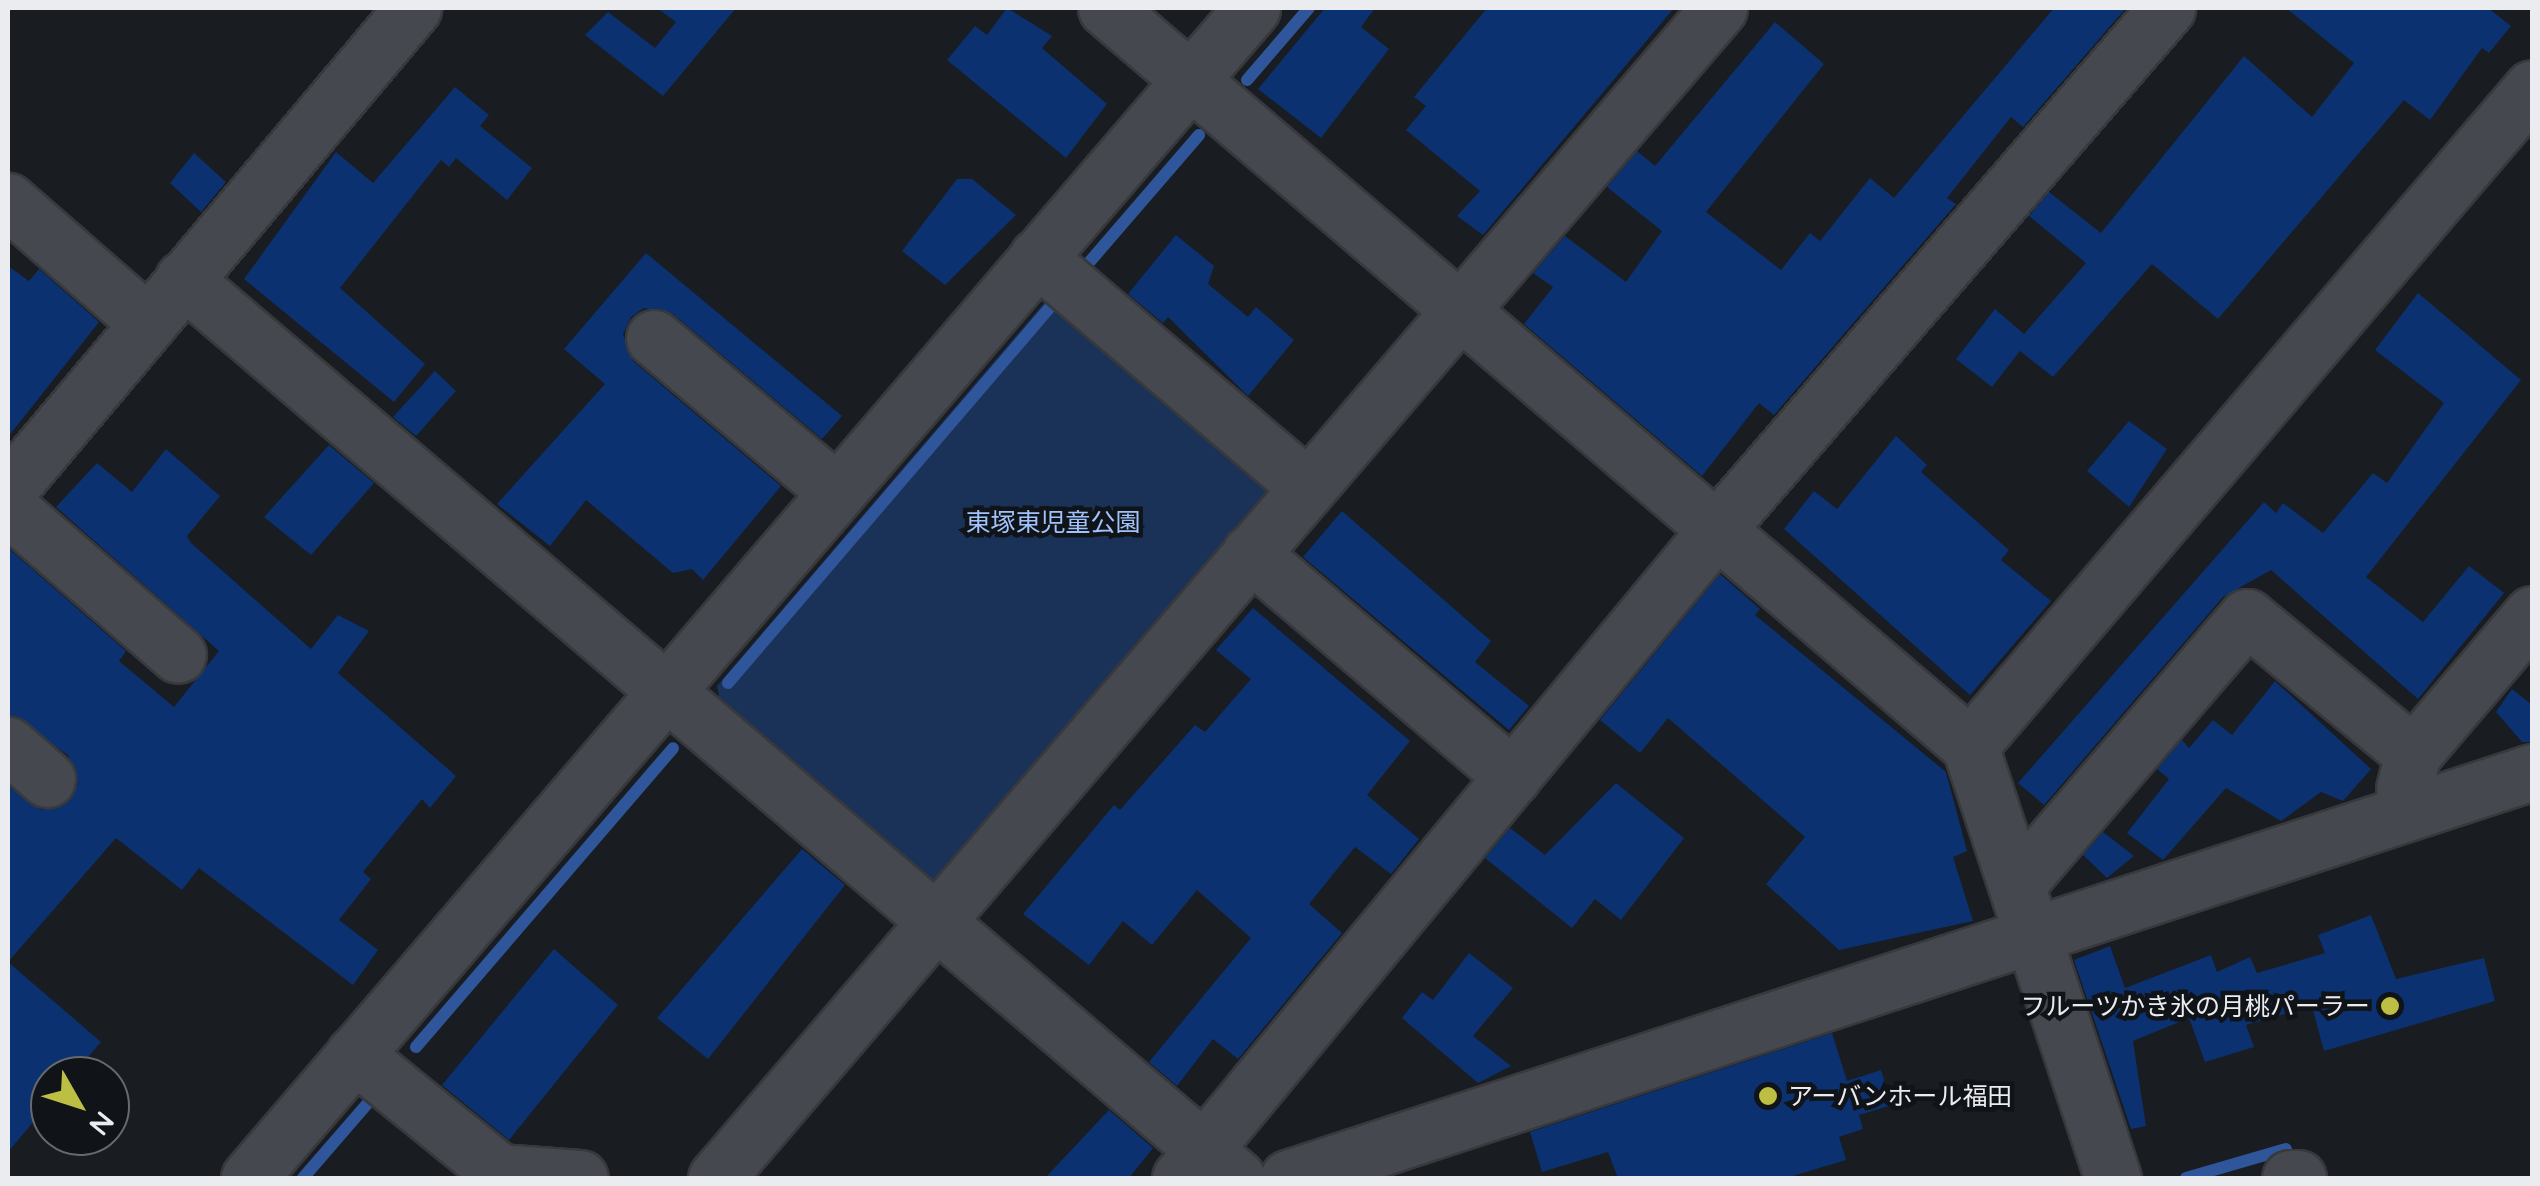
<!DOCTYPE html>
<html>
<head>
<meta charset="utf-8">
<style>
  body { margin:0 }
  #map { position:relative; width:2540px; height:1186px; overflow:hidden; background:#191c20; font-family:Quicksand,"Noto Sans JP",sans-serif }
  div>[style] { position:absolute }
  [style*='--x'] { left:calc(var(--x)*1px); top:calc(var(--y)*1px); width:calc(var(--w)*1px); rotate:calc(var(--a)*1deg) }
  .green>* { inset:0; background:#1a3158 }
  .stream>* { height:12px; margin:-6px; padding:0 6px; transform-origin:6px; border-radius:6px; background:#2f569a }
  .building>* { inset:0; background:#0b3171 }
  .roads { filter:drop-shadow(2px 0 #37393c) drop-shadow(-2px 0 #37393c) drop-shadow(0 2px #37393c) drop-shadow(0 -2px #37393c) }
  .minor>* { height:55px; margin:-27.5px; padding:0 27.5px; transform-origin:27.5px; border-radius:27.5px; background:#45484e }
  .dots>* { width:28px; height:28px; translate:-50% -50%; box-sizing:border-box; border:5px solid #101317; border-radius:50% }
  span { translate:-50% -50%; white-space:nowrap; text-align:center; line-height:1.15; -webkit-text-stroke:9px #101317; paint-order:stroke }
  .park-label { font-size:25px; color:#a1c3fc }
  .poi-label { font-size:25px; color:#eaecef }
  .right { translate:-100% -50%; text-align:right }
  .left { translate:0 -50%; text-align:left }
  .frame { position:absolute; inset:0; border:10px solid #eaecef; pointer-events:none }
  .north { position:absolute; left:30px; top:1056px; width:100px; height:100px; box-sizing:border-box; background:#101317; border:2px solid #676a6d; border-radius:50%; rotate:129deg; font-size:28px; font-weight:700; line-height:40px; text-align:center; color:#eaecef }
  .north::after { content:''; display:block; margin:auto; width:35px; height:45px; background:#bcbf43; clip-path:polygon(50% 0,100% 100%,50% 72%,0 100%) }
</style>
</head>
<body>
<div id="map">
  <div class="green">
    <i style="clip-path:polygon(1045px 302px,1071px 304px,1274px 492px,937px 883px,917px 881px,722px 714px,717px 686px)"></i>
  </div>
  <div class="stream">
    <i style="--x:1247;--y:80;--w:95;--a:-49.3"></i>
    <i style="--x:1086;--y:266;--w:173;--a:-49.2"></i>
    <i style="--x:728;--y:683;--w:493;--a:-49.4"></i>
    <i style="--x:416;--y:1047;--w:394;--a:-49.3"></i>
    <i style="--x:303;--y:1178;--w:98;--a:-49.1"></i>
    <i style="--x:2186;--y:1178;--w:104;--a:-16.2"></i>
  </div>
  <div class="building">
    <i style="clip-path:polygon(657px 8px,736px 8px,663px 96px,585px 35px,608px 12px,655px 48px,676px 22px)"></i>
    <i style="clip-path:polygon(1007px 8px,1052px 36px,1042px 48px,1107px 104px,1066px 158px,947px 60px,975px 26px,987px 35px)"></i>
    <i style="clip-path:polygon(1325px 8px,1375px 8px,1361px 27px,1389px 49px,1321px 138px,1258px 89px)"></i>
    <i style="clip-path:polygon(1487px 8px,1674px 8px,1483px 235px,1457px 216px,1480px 191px,1406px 130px,1426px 106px,1414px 97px)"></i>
    <i style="clip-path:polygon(2054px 8px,2126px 8px,2023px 127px,2011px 117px,1947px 198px,1956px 204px,1774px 415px,1759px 403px,1702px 476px,1524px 324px,1553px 287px,1533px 273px,1565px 236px,1626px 282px,1662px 231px,1607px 187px,1637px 151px,1655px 166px,1775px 22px,1824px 64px,1706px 212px,1781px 270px,1810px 233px,1820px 241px,1870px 178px,1894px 198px)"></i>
    <i style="clip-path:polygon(2286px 8px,2488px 8px,2511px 26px,2489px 53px,2482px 48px,2430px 120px,2404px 100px,2218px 319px,2152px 264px,2053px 377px,2020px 351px,1992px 387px,1956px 359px,1995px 309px,2024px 334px,2086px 263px,2029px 216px,2049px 192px,2101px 233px,2244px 56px,2312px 117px,2354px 63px)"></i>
    <i style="clip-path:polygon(455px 87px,489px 115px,480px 126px,532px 168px,507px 200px,456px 158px,449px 167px,441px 160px,340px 288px,425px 364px,394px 402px,244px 279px,336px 152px,373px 183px)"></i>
    <i style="clip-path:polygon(194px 153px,226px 182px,201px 212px,170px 183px)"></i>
    <i style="clip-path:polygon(957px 179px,972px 179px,1016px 215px,945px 285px,902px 251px)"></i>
    <i style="clip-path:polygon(1176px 235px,1214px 266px,1208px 284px,1248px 317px,1256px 307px,1294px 340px,1248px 396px,1168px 317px,1163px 323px,1128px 294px)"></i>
    <i style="clip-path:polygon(646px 253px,842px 416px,822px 439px,673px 314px,644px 308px,631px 317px,623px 334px,633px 361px,781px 486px,703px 580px,692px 569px,673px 573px,586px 500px,550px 546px,497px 504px,605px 384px,564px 349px)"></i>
    <i style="clip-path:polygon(8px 266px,29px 281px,39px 269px,99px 322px,8px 437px)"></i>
    <i style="clip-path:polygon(2418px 293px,2521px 380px,2366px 577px,2423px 622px,2469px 566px,2504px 593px,2418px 699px,2271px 570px,2223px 597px,2044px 805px,2018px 783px,2264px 502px,2276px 513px,2283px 503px,2323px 533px,2373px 473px,2387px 483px,2444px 403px,2375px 350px)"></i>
    <i style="clip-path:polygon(435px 371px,456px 391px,416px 436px,393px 417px)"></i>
    <i style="clip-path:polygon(2129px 421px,2167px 449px,2129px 507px,2087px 471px)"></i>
    <i style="clip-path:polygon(1896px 436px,1927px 465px,1921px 472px,2009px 550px,2001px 560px,2051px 601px,1970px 695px,1784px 529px,1814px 491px,1837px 509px)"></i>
    <i style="clip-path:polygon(329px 445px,374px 483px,311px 555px,264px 517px)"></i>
    <i style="clip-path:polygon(166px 449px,220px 496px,187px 536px,191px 543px,311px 649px,338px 615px,369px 631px,338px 673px,456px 776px,430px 808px,422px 799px,363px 872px,371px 879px,339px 920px,378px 950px,353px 985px,199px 868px,182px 890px,116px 838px,8px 962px,101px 1042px,72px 1076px,50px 1076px,50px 1102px,8px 1152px,8px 786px,42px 810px,70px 800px,78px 784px,68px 755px,8px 715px,8px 548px,126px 651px,119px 661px,174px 707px,219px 651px,56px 507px,97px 463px,132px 492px)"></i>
    <i style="clip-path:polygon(1342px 511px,1491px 641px,1475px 662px,1529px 706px,1509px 730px,1303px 557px)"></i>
    <i style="clip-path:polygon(1720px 574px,1760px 609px,1755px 615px,1946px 772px,1967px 851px,1953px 857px,1973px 921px,1839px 950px,1766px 884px,1805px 837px,1668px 718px,1640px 753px,1600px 720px)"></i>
    <i style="clip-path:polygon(1253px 608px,1410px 741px,1367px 795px,1419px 839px,1391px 874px,1355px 847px,1309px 904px,1342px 933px,1238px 1059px,1213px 1039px,1177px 1086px,1149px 1062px,1251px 938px,1197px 890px,1152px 945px,1123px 921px,1089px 965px,1023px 914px,1114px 805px,1120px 810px,1195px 725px,1205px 732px,1251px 679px,1216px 650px)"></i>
    <i style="clip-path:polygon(2275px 681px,2371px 769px,2343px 801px,2321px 792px,2281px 821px,2226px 788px,2163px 860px,2127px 833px,2169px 779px,2157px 769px,2182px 740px,2189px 748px,2213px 720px,2232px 735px)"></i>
    <i style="clip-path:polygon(2512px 689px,2532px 705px,2532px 742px,2522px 742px,2496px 712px)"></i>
    <i style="clip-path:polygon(1616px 783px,1684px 838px,1621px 920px,1595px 899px,1572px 928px,1485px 858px,1510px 828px,1545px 855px)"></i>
    <i style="clip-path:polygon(2103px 832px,2134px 856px,2107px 878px,2083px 855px)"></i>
    <i style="clip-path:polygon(802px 849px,845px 885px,708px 1059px,657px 1018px)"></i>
    <i style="clip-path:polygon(2371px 915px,2396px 979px,2484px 958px,2495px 1001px,2324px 1051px,2312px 1006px,2246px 1025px,2254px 1047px,2205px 1062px,2189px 1018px,2133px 1041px,2146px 1126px,2131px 1129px,2074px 960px,2110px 946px,2125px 988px,2211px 955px,2217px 972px,2250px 957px,2257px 973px,2325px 953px,2318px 935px)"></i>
    <i style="clip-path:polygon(554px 949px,618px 1005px,509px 1140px,442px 1085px)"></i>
    <i style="clip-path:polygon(1469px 953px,1513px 988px,1473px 1036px,1511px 1066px,1478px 1083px,1402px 1018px,1422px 992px,1433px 1000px)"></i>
    <i style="clip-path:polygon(1832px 1033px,1847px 1081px,1881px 1070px,1892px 1105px,1859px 1115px,1863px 1129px,1839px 1137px,1846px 1160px,1786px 1178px,1618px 1178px,1608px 1152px,1542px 1172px,1530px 1132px)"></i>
    <i style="clip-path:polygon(1109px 1110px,1153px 1148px,1129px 1178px,1045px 1178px)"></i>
  </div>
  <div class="roads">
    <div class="minor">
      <i style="--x:1106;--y:8;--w:1136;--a:40.5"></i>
      <i style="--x:1970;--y:746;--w:455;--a:71.7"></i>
      <i style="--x:8;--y:201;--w:186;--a:41.1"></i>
      <i style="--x:1037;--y:257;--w:355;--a:40.4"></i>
      <i style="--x:183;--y:279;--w:1385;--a:40.46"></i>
      <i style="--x:654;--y:338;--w:239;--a:40.1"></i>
      <i style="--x:8;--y:490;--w:630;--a:-49.96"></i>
      <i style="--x:8;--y:507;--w:225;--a:41"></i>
      <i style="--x:1250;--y:553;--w:345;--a:40.4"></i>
      <i style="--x:8;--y:745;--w:52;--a:41.1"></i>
      <i style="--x:1970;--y:746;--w:865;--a:-49.5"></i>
      <i style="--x:2404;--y:789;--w:36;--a:-76"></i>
      <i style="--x:2413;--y:754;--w:184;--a:-49.6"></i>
      <i style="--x:2018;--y:883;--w:351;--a:-49.3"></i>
      <i style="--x:2247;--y:617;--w:215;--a:39.5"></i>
      <i style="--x:354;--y:1054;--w:187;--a:39.1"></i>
      <i style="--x:499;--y:1172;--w:81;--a:4.2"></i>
      <i style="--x:249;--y:1178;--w:1541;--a:-49.39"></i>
      <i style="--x:716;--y:1178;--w:1541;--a:-49.39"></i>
      <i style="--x:1180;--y:1178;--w:841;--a:-50.4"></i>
      <i style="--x:1716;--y:530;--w:690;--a:-49.17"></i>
      <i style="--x:1288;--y:1178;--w:1309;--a:-18.07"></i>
      <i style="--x:2290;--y:1178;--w:8;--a:0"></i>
    </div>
  </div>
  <div class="dots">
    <i style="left:2390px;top:1006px;background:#bcbf43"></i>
    <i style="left:1768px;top:1096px;background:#bcbf43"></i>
  </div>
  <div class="park-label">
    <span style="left:1053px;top:522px">東塚東児童公園</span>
  </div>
  <div class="poi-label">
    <span class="right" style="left:2370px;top:1006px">フルーツかき氷の月桃パーラー</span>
    <span class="left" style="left:1788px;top:1096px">アーバンホール福田</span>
  </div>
  <div class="frame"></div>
  <div class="north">N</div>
</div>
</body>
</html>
